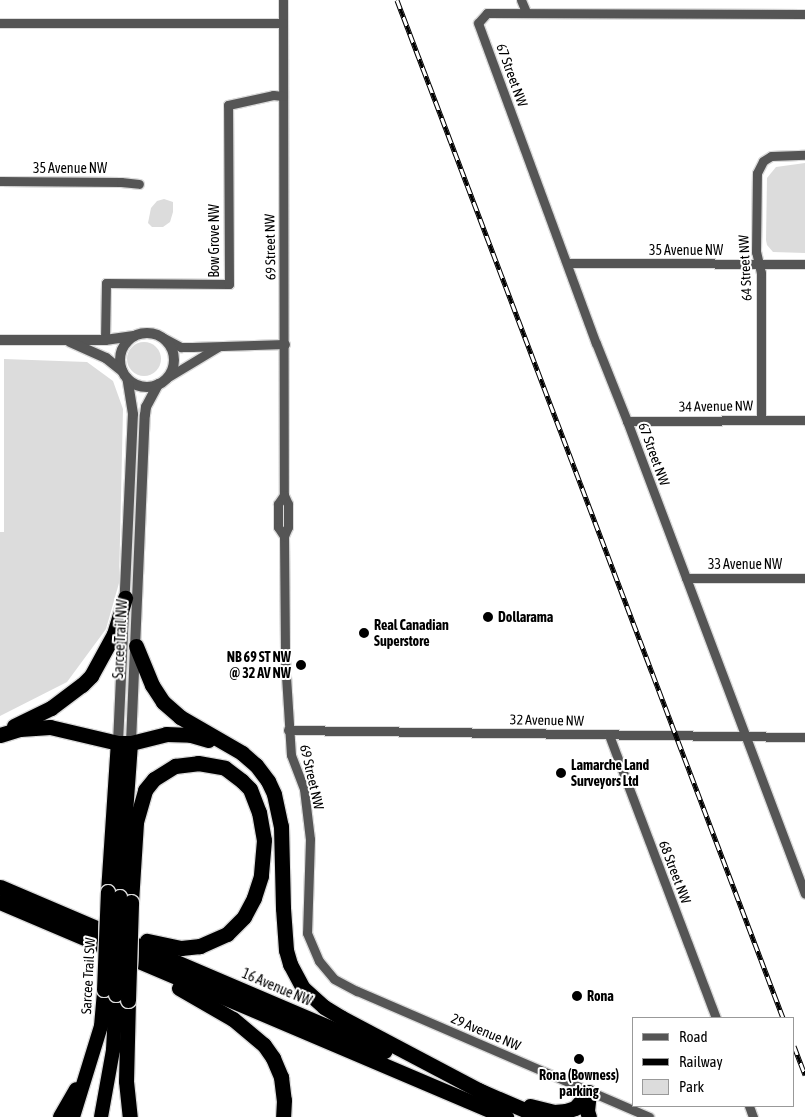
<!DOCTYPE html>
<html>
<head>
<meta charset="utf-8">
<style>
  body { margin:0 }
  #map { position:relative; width:805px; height:1117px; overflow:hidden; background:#fff; font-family:"Asap Condensed",sans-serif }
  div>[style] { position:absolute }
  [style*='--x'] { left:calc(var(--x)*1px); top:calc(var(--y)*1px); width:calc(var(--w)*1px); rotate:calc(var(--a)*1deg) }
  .green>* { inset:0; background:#dcdcdc }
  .round { border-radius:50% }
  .roads { filter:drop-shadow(1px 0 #dbdbdb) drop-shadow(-1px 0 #dbdbdb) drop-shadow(0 1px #dbdbdb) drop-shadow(0 -1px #dbdbdb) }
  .minor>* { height:9px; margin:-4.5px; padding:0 4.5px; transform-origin:4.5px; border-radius:4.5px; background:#555 }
  .tertiary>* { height:10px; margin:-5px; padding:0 5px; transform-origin:5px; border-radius:5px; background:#555 }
  .tertiary>.ring { margin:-5px; padding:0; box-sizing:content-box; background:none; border:10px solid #555; border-radius:50% }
  .trunk>* { height:14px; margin:-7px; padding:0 7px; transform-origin:7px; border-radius:7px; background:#000 }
  .motorway>* { height:15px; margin:-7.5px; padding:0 7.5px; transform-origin:7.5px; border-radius:7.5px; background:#000 }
  .rail>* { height:5px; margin-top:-2.5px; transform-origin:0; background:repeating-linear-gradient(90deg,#fff 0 9px,#000 0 18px); box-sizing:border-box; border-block:1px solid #000 }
  .bridges { filter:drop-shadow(1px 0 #dbdbdb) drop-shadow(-1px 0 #dbdbdb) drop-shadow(0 1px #dbdbdb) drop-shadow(0 -1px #dbdbdb) }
  .trunk-bridge>* { height:14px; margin:-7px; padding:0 7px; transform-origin:7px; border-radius:7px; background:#000 }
  .motorway-bridge>* { height:15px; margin:-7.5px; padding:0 7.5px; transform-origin:7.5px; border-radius:7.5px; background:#000 }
  .dots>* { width:14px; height:14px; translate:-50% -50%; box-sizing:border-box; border:2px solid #fff; border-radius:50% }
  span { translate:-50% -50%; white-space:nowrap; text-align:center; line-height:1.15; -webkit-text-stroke:4px #fff; paint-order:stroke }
  .street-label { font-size:14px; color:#000 }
  .poi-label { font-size:14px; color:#000; font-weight:700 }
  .left { translate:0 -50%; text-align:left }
  .right { translate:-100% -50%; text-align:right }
  .legend { position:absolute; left:632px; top:1017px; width:162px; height:90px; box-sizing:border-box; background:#fff; border:1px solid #999; margin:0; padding:6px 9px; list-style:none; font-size:15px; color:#000 }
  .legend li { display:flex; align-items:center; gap:10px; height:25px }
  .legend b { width:25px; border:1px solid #999 }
</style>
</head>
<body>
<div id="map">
  <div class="green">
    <i style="clip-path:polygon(805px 163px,805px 253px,773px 252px,767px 245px,766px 240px,767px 178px,776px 167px)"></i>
    <i style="clip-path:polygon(164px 199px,173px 202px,173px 212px,170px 222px,163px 227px,152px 227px,148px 223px,151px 208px,157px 201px)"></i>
    <i class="round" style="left:127px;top:342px;width:34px;height:34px"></i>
    <i style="clip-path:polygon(4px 359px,87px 362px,113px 381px,123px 409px,119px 583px,106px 629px,67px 682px,0 716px,0 532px,4px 532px)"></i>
  </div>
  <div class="roads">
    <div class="minor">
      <i style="--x:283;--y:0;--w:495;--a:89.9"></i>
      <i style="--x:284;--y:495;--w:10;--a:66"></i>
      <i style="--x:288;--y:504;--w:23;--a:90"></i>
      <i style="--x:288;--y:527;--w:10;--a:114"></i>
      <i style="--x:284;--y:536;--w:124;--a:89.5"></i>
      <i style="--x:285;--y:660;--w:95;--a:86.4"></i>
      <i style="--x:291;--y:755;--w:36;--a:69"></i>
      <i style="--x:304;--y:789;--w:50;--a:83.2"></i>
      <i style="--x:310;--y:839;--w:94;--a:91.8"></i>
      <i style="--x:307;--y:933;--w:30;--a:67"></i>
      <i style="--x:319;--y:961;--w:23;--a:50"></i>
      <i style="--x:334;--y:979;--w:26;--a:28"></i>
      <i style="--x:357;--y:991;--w:318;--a:23.3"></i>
      <i style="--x:521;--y:0;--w:13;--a:67"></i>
      <i style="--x:805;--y:14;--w:318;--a:-179.8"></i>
      <i style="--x:487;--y:13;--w:13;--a:132"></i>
      <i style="--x:478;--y:23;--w:341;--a:69.8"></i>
      <i style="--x:596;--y:343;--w:84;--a:68.3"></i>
      <i style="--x:627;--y:421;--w:505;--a:69.38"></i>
      <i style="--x:0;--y:23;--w:283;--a:0"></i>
      <i style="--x:0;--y:181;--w:121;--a:0.5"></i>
      <i style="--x:121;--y:182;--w:18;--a:6"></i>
      <i style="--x:567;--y:263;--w:238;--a:0.2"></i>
      <i style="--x:160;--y:336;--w:24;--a:28"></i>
      <i style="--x:181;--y:347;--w:11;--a:0"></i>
      <i style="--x:192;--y:347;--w:93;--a:-1.8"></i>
      <i style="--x:105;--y:340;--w:57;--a:-89"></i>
      <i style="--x:106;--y:283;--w:123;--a:0.5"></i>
      <i style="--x:229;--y:284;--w:179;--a:-90.3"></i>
      <i style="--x:228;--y:105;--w:46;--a:-12.5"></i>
      <i style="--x:273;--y:95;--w:10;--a:6"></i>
      <i style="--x:165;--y:379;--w:62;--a:-31.1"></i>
      <i style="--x:761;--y:419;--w:146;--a:-90"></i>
      <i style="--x:761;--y:273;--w:22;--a:-103"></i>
      <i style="--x:756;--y:252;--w:79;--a:-89.3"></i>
      <i style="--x:757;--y:173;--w:13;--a:-63"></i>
      <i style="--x:763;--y:161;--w:9;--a:-32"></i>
      <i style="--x:771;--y:156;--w:34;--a:-2"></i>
      <i style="--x:627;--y:421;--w:178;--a:-0.3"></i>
      <i style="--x:284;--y:495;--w:11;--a:124"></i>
      <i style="--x:278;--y:504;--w:23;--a:90"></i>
      <i style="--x:278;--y:527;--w:11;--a:56"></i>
      <i style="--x:686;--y:578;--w:119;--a:0"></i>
      <i style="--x:288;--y:730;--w:517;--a:0.78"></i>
      <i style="--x:609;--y:735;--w:303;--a:69.3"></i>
      <i style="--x:749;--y:1106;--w:12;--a:70"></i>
    </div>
    <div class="tertiary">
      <i class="ring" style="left:120px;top:333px;width:44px;height:44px"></i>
      <i style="--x:0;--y:340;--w:105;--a:0"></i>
      <i style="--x:105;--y:340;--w:29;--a:-8"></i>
      <i style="--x:70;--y:342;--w:39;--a:24"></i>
      <i style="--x:106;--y:358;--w:21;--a:39"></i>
      <i style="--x:118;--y:743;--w:329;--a:-87.4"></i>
      <i style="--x:133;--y:414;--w:36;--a:-99"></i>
      <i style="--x:131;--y:743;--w:328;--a:-87.6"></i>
      <i style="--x:145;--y:415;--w:8;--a:-83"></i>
      <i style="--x:146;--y:407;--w:26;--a:-62"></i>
    </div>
    <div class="trunk">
      <i style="--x:108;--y:892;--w:149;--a:-86.2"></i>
      <i style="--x:120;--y:897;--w:154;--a:-85.9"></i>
      <i style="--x:60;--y:1117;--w:32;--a:-60"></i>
      <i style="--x:73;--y:1117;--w:95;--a:-72.9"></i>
      <i style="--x:101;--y:1026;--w:36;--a:-85"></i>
      <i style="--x:101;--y:1117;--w:68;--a:-79.8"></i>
      <i style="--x:113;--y:1050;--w:55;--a:-86.9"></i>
    </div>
    <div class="motorway">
      <i style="--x:136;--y:646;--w:42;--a:67.7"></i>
      <i style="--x:152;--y:685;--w:20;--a:57"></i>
      <i style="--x:163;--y:702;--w:23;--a:41"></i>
      <i style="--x:180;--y:717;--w:72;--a:30.1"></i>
      <i style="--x:242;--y:753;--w:18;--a:41"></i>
      <i style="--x:256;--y:765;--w:20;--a:53"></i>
      <i style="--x:268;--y:781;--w:14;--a:65"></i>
      <i style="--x:274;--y:794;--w:33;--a:78"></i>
      <i style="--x:281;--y:826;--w:82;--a:88.6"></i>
      <i style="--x:283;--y:908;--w:42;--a:85.9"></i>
      <i style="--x:286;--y:950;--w:15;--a:74"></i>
      <i style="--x:290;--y:964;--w:27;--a:62"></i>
      <i style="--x:303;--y:988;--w:28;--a:42"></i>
      <i style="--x:324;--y:1007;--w:21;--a:31"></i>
      <i style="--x:342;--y:1018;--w:163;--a:27.8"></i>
      <i style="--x:14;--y:726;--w:41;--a:-25.9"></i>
      <i style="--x:51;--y:708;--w:39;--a:-37"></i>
      <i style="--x:82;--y:685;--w:13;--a:-45"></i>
      <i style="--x:91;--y:676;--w:48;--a:-61.3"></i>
      <i style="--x:114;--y:634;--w:38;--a:-73"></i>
      <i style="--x:0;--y:735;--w:21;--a:-17"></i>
      <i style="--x:20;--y:729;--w:30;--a:-4"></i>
      <i style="--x:50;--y:727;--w:70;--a:13.2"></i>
      <i style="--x:118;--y:743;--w:13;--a:0"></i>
      <i style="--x:131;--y:743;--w:36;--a:-14"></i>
      <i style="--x:166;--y:734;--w:25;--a:2"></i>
      <i style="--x:191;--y:735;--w:18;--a:16"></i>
      <i style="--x:0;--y:887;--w:418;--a:23.1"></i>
      <i style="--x:0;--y:902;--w:550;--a:23.02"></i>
      <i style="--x:131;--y:902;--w:80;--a:-86.4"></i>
      <i style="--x:136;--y:822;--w:33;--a:-74"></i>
      <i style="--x:145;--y:790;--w:14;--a:-51"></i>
      <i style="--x:154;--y:779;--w:25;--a:-32"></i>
      <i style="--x:175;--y:766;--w:23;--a:-7"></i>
      <i style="--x:198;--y:763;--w:27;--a:10"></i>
      <i style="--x:225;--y:768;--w:21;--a:37"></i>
      <i style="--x:242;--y:781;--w:11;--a:45"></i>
      <i style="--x:250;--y:789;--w:25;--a:69"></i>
      <i style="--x:259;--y:812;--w:28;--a:80"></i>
      <i style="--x:264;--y:840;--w:36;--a:95"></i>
      <i style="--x:261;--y:876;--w:23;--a:108"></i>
      <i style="--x:254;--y:898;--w:21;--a:118"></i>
      <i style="--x:244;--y:917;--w:24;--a:135"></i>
      <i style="--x:227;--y:934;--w:30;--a:156"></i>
      <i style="--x:200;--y:946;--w:19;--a:174"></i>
      <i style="--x:181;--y:948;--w:35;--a:-168"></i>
      <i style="--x:179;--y:988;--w:62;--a:29.9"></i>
      <i style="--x:233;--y:1019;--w:40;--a:40"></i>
      <i style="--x:264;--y:1045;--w:16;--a:55"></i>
      <i style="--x:273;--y:1058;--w:21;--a:67"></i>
      <i style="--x:281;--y:1077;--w:23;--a:83"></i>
      <i style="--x:284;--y:1100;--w:17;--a:93"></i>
      <i style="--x:128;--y:1000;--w:81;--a:91.4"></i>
      <i style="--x:126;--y:1081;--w:36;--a:84"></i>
      <i style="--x:478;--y:1090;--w:69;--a:23.2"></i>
      <i style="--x:530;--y:1106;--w:25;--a:14"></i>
      <i style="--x:554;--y:1112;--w:12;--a:-5"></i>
      <i style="--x:566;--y:1111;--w:9;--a:-18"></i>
      <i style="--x:575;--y:1108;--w:21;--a:-49"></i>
      <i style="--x:589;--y:1117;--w:6;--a:-108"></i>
      <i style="--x:587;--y:1111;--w:19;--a:-84"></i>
    </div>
  </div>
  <div class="rail">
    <i style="--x:397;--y:0;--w:1089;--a:69.23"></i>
    <i style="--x:794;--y:1046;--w:31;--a:69"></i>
  </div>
  <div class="bridges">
    <div class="trunk-bridge">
      <i style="--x:104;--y:990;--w:98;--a:-87.7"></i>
      <i style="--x:116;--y:995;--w:98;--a:-87.7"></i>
    </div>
    <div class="motorway-bridge">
      <i style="--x:128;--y:1000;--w:98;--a:-88.2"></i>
    </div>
  </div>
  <div class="dots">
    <i style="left:488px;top:617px;background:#000"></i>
    <i style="left:364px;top:633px;background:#000"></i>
    <i style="left:301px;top:665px;background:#000"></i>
    <i style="left:561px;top:773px;background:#000"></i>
    <i style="left:577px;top:996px;background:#000"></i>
    <i style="left:579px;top:1059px;background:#000"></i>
  </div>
  <div class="street-label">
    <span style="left:512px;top:75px;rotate:70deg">67 Street NW</span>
    <span style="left:70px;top:168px">35 Avenue NW</span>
    <span style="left:214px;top:241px;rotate:-90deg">Bow Grove NW</span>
    <span style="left:270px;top:247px;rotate:-91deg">69 Street NW</span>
    <span style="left:686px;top:250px">35 Avenue NW</span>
    <span style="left:745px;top:268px;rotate:-93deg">64 Street NW</span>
    <span style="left:716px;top:406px;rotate:-1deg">34 Avenue NW</span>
    <span style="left:654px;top:454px;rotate:70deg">67 Street NW</span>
    <span style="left:745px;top:564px">33 Avenue NW</span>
    <span style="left:120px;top:639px;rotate:-87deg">Sarcee Trail NW</span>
    <span style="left:547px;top:720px;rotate:1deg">32 Avenue NW</span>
    <span style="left:312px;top:777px;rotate:77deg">69 Street NW</span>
    <span style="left:675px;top:872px;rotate:69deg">68 Street NW</span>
    <span style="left:88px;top:976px;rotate:-87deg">Sarcee Trail SW</span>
    <span style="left:277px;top:987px;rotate:23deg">16 Avenue NW</span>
    <span style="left:486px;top:1032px;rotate:23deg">29 Avenue NW</span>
  </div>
  <div class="poi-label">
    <span class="left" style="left:498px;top:617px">Dollarama</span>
    <span class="left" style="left:374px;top:633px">Real Canadian<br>Superstore</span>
    <span class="right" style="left:291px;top:665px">NB 69 ST NW<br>@ 32 AV NW</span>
    <span class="left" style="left:571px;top:773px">Lamarche Land<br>Surveyors Ltd</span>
    <span class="left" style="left:587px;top:996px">Rona</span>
    <span style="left:579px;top:1083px">Rona (Bowness)<br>parking</span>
  </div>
  <ul class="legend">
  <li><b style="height:6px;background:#555"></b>Road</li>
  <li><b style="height:6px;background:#000"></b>Railway</li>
  <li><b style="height:14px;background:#dcdcdc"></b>Park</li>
  </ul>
</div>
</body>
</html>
